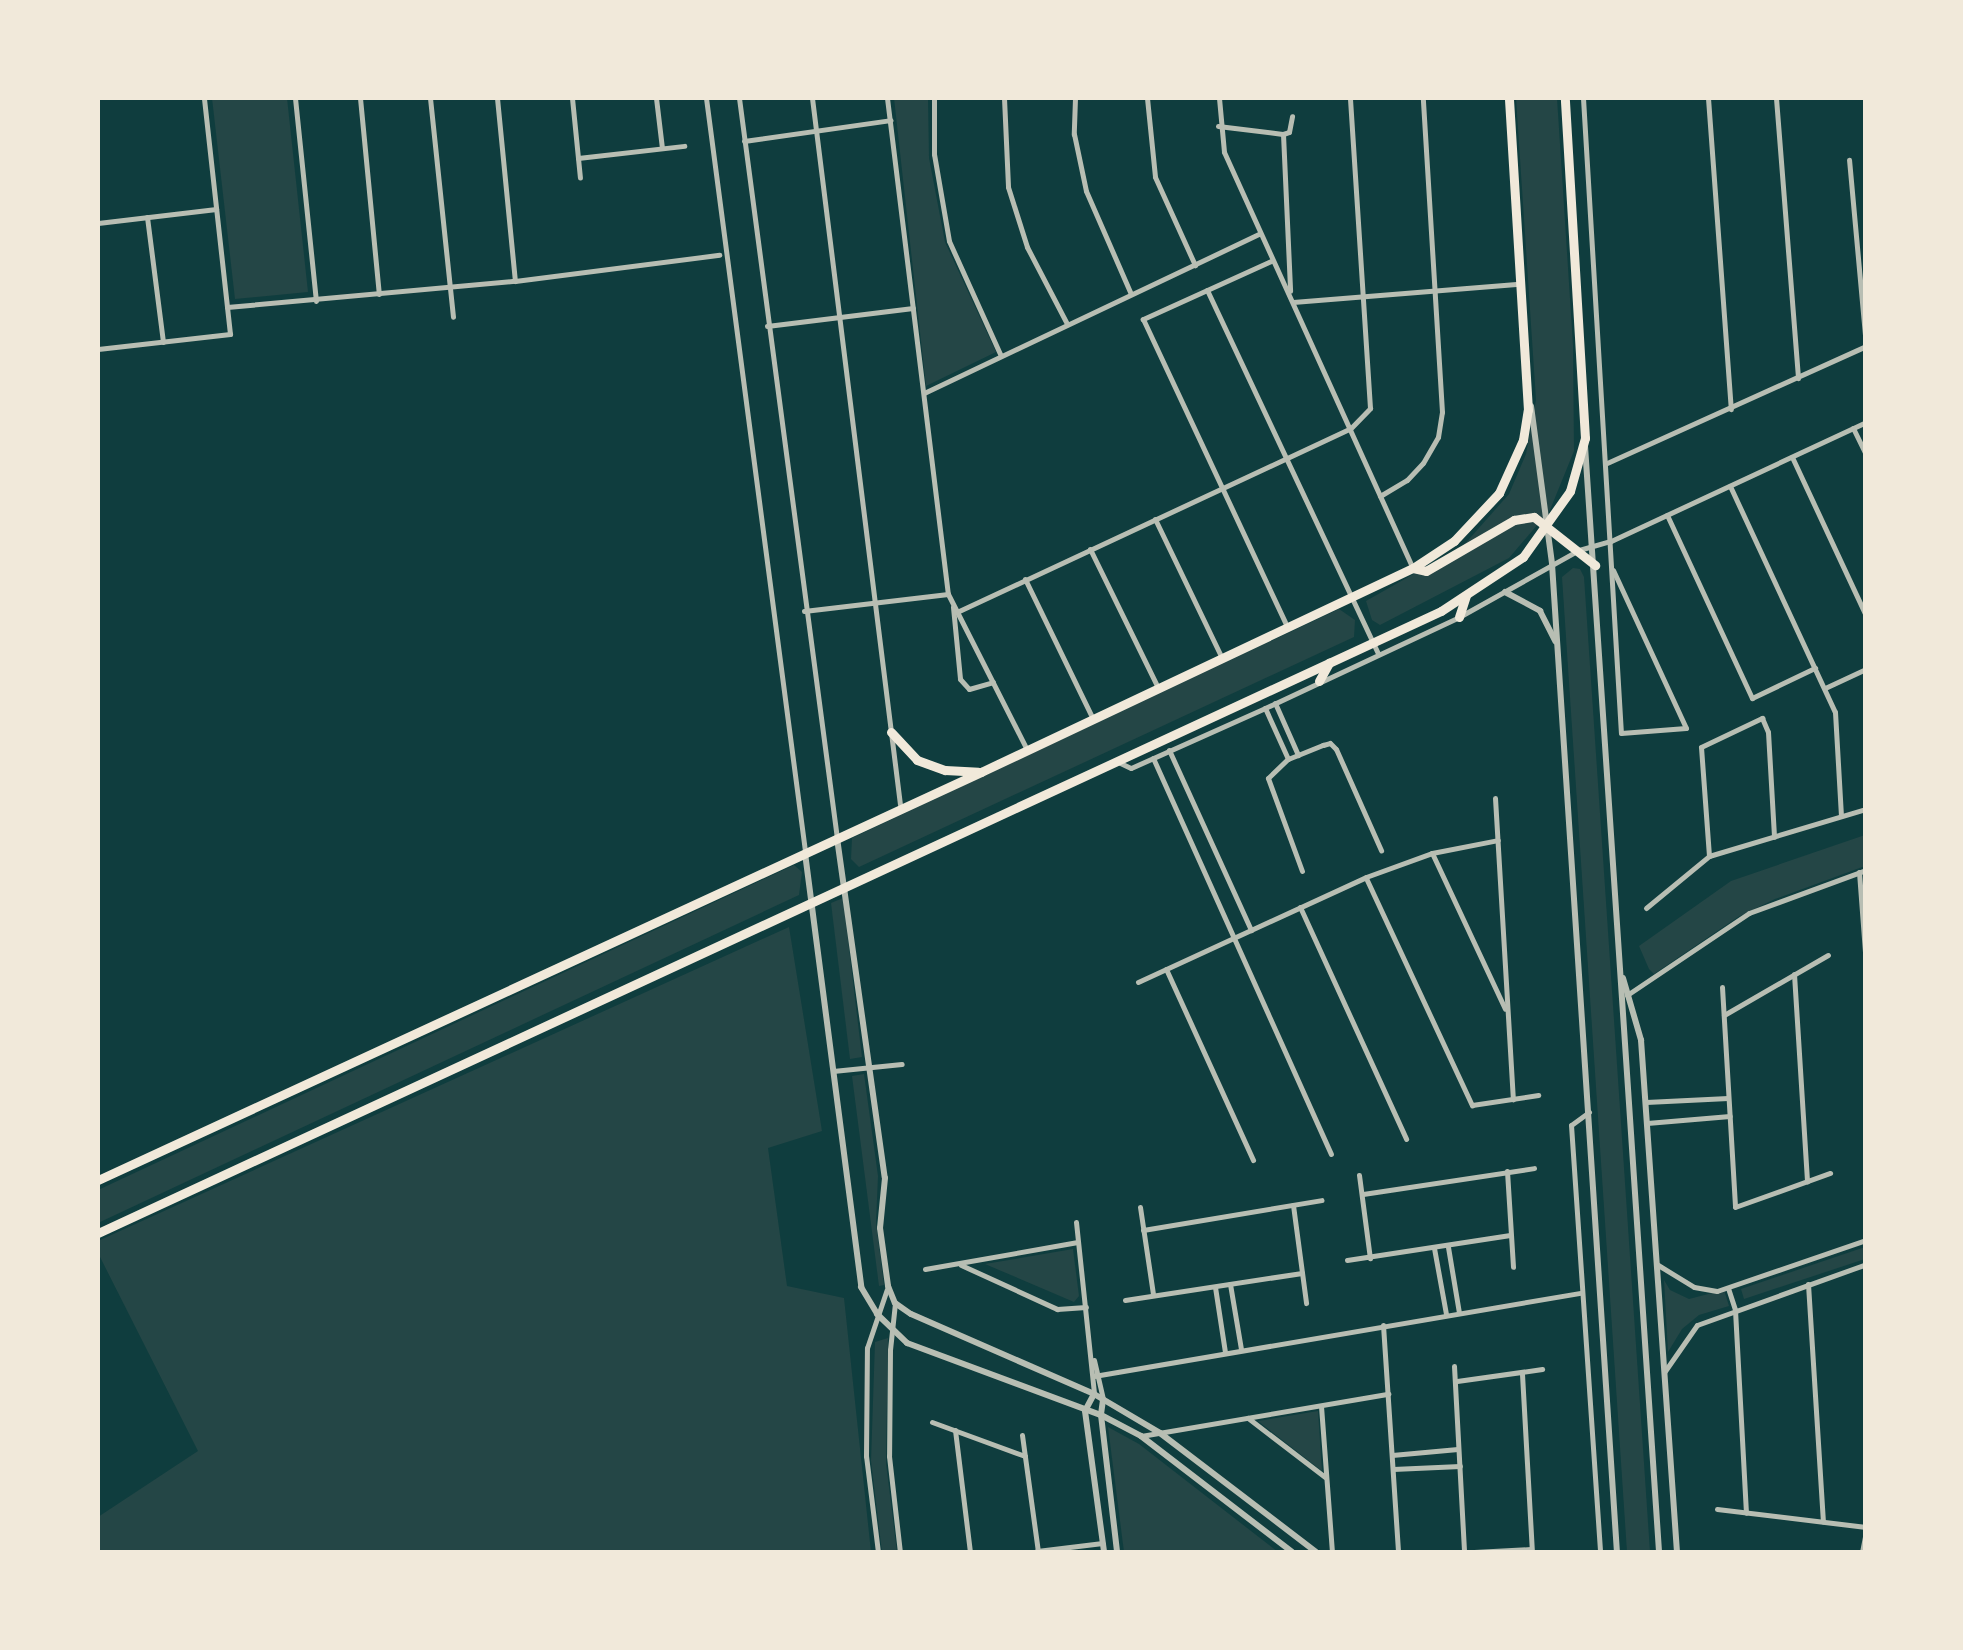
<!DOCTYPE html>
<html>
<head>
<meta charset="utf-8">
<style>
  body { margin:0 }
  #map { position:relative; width:1963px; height:1650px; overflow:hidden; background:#0f3d3e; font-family:"Varela Round",sans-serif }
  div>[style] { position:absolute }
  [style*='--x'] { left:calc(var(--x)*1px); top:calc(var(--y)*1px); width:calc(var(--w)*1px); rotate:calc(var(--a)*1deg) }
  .green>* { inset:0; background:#244646 }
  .minor>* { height:5px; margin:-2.5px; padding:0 2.5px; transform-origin:2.5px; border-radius:2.5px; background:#b8beb3 }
  .tertiary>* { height:6px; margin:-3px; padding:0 3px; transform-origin:3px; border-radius:3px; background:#b8beb3 }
  .primary>* { height:9px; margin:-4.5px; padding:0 4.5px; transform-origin:4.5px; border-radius:4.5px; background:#f1e9da }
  span { translate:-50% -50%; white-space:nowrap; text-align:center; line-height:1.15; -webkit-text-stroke:8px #f1e9da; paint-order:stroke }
  .frame { position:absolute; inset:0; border:100px solid #f1e9da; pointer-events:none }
</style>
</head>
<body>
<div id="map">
  <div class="green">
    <i style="clip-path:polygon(212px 98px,287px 98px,308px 292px,235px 299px)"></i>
    <i style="clip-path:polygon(894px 98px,928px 98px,929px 158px,945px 242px,996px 352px,926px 386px)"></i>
    <i style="clip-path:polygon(1516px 98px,1557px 98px,1573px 345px,1574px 451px,1550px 510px,1509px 558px,1380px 625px,1372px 620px,1366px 601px,1463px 546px,1509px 494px,1526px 454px,1536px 400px)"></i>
    <i style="clip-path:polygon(1573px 568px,1580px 569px,1584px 577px,1650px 1552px,1627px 1552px,1562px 577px)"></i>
    <i style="clip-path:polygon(1339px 609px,1355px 620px,1354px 637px,859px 867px,851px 859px,852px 838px)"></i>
    <i style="clip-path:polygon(1865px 835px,1865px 866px,1775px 899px,1738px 917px,1654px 974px,1649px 969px,1639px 946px,1731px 881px)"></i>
    <i style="clip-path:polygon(794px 865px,802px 872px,799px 895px,98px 1223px,98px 1190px)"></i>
    <i style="clip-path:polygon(843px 898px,862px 1057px,850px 1059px,831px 903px)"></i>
    <i style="clip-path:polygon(789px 927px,822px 1131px,768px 1148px,787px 1286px,844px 1298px,871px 1552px,98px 1552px,98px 1517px,198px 1451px,99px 1255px,98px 1241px)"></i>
    <i style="clip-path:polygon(864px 1074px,878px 1176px,876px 1223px,884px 1285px,879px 1286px,852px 1076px)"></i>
    <i style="clip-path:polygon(1865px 1247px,1865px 1259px,1744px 1299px,1741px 1289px)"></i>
    <i style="clip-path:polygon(1073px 1249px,1079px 1296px,1074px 1302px,985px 1264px)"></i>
    <i style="clip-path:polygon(1664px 1280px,1670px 1290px,1689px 1299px,1724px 1290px,1729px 1306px,1699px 1315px,1682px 1329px,1668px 1352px)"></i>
    <i style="clip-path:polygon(888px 1338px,886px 1463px,897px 1552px,882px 1552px,871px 1461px,875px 1342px)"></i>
    <i style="clip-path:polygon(1318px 1411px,1322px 1471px,1258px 1421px)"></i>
    <i style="clip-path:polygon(1108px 1427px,1139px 1444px,1278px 1552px,1124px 1552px)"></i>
  </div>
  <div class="minor">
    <i style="--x:295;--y:98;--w:204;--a:84.1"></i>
    <i style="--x:360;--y:98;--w:197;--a:84.5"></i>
    <i style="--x:430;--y:98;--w:220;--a:84"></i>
    <i style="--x:497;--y:98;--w:184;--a:84.4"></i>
    <i style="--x:572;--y:98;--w:80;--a:84.3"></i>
    <i style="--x:656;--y:98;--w:50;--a:83.2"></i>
    <i style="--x:706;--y:98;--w:759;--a:82.51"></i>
    <i style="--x:739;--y:98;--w:746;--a:82.46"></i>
    <i style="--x:812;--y:98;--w:712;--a:82.9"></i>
    <i style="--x:887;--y:98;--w:500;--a:83"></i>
    <i style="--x:948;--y:594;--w:175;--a:63.1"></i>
    <i style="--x:934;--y:98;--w:56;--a:90"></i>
    <i style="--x:934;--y:154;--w:88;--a:80.2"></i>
    <i style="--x:949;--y:241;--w:126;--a:65.7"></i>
    <i style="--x:1004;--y:98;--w:89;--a:87.4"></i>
    <i style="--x:1008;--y:187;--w:63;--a:72.4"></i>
    <i style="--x:1027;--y:247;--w:87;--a:62.5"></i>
    <i style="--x:1075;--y:98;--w:36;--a:92"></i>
    <i style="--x:1074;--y:134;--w:58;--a:78.1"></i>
    <i style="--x:1086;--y:191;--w:112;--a:66.4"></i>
    <i style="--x:1147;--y:98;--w:79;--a:84.2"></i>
    <i style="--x:1155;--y:177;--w:97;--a:65.6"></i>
    <i style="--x:1219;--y:98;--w:54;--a:84.7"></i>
    <i style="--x:1224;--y:152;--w:457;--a:65.6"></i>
    <i style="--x:1583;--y:98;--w:636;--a:86.58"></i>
    <i style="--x:1621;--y:733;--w:65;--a:-4.4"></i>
    <i style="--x:1686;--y:728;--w:174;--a:-114.8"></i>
    <i style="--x:1708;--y:98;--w:312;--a:85.8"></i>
    <i style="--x:1776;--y:98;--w:281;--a:85.5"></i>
    <i style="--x:1218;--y:126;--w:65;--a:7"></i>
    <i style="--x:1283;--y:134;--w:157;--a:87.4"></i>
    <i style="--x:1283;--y:134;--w:6;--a:-18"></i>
    <i style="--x:1289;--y:132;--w:16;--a:-79"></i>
    <i style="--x:744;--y:141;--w:148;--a:-8.1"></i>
    <i style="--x:578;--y:158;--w:107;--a:-6.5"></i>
    <i style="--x:147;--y:217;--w:126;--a:82.7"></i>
    <i style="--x:98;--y:223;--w:119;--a:-6.8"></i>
    <i style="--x:1271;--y:261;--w:141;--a:155.6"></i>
    <i style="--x:1143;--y:319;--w:340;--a:64.9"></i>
    <i style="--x:1207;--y:290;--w:402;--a:64.8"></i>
    <i style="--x:1293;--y:302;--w:227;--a:-4.6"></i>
    <i style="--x:227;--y:307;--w:289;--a:-5.2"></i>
    <i style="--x:515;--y:281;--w:206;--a:-7.3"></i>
    <i style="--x:767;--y:326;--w:147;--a:-7"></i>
    <i style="--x:98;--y:349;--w:133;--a:-6.5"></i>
    <i style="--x:230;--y:334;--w:237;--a:-96.3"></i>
    <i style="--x:924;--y:393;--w:371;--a:-25.4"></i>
    <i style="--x:1853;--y:428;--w:30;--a:64"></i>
    <i style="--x:1792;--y:457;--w:175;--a:65"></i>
    <i style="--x:1607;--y:463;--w:284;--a:-24.3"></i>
    <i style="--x:1866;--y:346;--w:187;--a:-95.2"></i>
    <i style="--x:1730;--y:486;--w:249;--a:65.1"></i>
    <i style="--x:1835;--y:712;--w:104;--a:86.7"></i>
    <i style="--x:1380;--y:496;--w:31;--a:-31"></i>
    <i style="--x:1407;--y:480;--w:23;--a:-47"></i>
    <i style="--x:1423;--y:463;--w:30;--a:-60"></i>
    <i style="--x:1438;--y:437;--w:25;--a:-81"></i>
    <i style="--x:1442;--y:412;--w:315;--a:-93.5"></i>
    <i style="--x:1667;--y:515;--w:202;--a:65.1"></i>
    <i style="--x:1752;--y:698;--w:70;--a:-25.5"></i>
    <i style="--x:1155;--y:519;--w:154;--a:64.3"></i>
    <i style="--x:1090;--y:549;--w:155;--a:63.9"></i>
    <i style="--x:1025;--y:579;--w:156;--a:64.1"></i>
    <i style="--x:953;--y:607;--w:72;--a:84.4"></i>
    <i style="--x:960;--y:679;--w:13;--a:48"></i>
    <i style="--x:969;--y:689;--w:25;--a:-16"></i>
    <i style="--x:804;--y:611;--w:145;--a:-6.7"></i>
    <i style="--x:959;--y:611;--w:431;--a:-25"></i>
    <i style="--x:1350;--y:429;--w:29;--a:-46"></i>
    <i style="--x:1370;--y:408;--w:311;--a:-93.7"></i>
    <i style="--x:1825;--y:688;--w:45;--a:-24.9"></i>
    <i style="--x:1275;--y:703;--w:57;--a:66.1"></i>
    <i style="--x:1265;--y:708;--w:56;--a:65.7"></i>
    <i style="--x:1169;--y:750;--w:198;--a:65.5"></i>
    <i style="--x:1153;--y:758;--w:434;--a:65.8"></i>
    <i style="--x:1118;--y:762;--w:14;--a:25"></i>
    <i style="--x:1131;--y:768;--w:147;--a:-24.1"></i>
    <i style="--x:1265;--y:708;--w:214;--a:-25.1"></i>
    <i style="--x:1459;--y:617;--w:137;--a:-29.2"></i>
    <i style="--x:1579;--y:550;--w:33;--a:-16"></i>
    <i style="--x:1611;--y:541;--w:281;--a:-25"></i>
    <i style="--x:1495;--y:798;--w:302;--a:86.6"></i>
    <i style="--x:1432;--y:853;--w:172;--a:64.9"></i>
    <i style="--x:1709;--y:856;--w:109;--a:-94.2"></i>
    <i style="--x:1701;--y:747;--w:68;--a:-25.4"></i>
    <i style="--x:1762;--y:718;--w:15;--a:67"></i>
    <i style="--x:1768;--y:732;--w:105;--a:86.7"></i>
    <i style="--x:1302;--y:871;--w:99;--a:-110.1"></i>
    <i style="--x:1268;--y:778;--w:28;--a:-44"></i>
    <i style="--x:1288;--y:759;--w:38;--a:-22"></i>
    <i style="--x:1323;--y:745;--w:7;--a:-16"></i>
    <i style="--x:1330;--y:743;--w:8;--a:45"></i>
    <i style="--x:1336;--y:749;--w:111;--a:66"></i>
    <i style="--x:1859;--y:872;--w:93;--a:85.7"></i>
    <i style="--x:1366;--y:878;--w:251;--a:65"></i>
    <i style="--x:1472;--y:1105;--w:67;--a:-8.6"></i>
    <i style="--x:1300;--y:907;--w:255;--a:65.4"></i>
    <i style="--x:1646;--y:908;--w:82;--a:-39.5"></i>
    <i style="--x:1709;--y:856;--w:164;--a:-16.7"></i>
    <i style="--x:1166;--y:969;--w:210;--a:65.5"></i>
    <i style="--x:1794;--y:974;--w:208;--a:86.4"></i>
    <i style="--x:1138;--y:982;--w:251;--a:-24.7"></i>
    <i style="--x:1366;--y:877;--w:70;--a:-20"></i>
    <i style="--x:1432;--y:853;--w:67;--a:-11.1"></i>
    <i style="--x:1722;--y:987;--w:220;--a:86.6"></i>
    <i style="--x:1735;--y:1207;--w:101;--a:-19.7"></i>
    <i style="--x:1627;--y:995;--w:147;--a:-33.9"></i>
    <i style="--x:1749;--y:913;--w:125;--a:-20.2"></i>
    <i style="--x:1724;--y:1015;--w:120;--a:-30"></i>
    <i style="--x:833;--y:1071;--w:69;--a:-5.8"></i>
    <i style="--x:1646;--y:1102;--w:82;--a:-2.8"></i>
    <i style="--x:1589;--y:1112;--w:22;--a:144"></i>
    <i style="--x:1571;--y:1125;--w:428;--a:86.1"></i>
    <i style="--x:1647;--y:1123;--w:83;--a:-4.8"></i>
    <i style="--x:1507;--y:1171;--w:96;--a:86.4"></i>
    <i style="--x:1359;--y:1175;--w:84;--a:82.5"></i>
    <i style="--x:1363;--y:1194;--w:173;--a:-8.6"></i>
    <i style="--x:1293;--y:1205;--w:99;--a:82.4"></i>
    <i style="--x:1140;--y:1207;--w:88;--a:81.5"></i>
    <i style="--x:1076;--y:1222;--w:172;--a:84"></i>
    <i style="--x:1143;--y:1230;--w:181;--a:-9.5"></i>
    <i style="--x:1448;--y:1247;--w:67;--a:80.5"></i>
    <i style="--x:1434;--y:1248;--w:67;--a:79.7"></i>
    <i style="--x:1347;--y:1260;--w:165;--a:-8.7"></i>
    <i style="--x:961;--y:1265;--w:106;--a:24.6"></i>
    <i style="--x:1057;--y:1309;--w:29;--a:-4"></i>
    <i style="--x:1658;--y:1265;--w:42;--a:31.4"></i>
    <i style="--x:1694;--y:1287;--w:23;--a:10"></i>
    <i style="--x:1717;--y:1291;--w:157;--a:-18.9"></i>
    <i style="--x:925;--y:1269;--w:155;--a:-10"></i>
    <i style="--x:1230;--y:1284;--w:66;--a:80.4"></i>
    <i style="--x:1808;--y:1284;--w:238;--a:86.4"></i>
    <i style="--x:1215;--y:1287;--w:66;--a:81.3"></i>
    <i style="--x:1728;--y:1288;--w:23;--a:72"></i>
    <i style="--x:1735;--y:1310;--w:203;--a:86.9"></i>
    <i style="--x:1125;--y:1300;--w:179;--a:-8.7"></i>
    <i style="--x:895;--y:1303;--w:47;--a:96.1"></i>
    <i style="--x:890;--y:1350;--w:106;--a:90.5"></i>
    <i style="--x:889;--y:1456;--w:97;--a:83.5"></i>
    <i style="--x:1383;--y:1325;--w:227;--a:86.2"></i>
    <i style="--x:1094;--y:1360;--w:39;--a:77"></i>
    <i style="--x:1454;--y:1366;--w:186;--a:86.9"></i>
    <i style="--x:1665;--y:1371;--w:56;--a:-55.2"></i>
    <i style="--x:1697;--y:1325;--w:180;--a:-19.8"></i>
    <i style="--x:1522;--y:1374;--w:178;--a:86.8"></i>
    <i style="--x:1094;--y:1376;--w:495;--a:-9.7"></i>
    <i style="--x:1457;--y:1381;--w:86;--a:-8"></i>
    <i style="--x:1321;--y:1406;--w:146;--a:85.7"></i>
    <i style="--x:1248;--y:1418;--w:97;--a:37.5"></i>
    <i style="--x:932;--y:1422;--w:99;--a:20.1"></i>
    <i style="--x:955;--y:1430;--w:123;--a:83"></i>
    <i style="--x:1022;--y:1435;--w:118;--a:82.2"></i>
    <i style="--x:1141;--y:1436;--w:251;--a:-9.7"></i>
    <i style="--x:1392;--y:1455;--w:66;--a:-5.2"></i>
    <i style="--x:1393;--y:1469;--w:67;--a:-2.6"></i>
    <i style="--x:1717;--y:1509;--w:150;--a:6.9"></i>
    <i style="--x:1037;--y:1551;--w:66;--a:-6.9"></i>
    <i style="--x:878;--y:1552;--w:97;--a:-97.1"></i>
    <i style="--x:866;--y:1456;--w:108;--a:-89.5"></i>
    <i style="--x:867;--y:1348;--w:62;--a:-71.3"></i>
    <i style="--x:1474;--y:1552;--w:57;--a:-3"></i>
    <i style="--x:1862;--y:1552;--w:21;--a:-79"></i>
  </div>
  <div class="tertiary">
    <i style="--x:1531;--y:406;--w:159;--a:82.4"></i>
    <i style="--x:1552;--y:564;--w:990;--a:86.24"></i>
    <i style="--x:1585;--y:446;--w:1108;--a:86.17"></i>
    <i style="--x:1505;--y:592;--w:40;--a:28"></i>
    <i style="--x:1540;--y:611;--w:34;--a:63"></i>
    <i style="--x:837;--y:838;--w:343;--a:82"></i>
    <i style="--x:885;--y:1178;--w:50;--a:95.7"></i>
    <i style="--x:880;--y:1228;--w:59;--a:82.1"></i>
    <i style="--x:888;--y:1286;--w:18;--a:68"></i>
    <i style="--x:895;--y:1303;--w:19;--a:35"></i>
    <i style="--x:911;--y:1314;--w:200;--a:23.6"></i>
    <i style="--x:1094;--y:1394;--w:77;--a:30.6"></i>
    <i style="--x:1160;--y:1433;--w:196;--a:37.3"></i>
    <i style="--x:805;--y:853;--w:438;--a:82.6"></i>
    <i style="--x:861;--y:1287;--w:31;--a:59"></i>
    <i style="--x:877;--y:1314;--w:42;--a:44"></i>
    <i style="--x:907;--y:1343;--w:207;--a:20.4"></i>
    <i style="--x:1101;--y:1415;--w:45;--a:27.7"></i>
    <i style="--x:1141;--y:1436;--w:190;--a:37.5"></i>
    <i style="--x:1623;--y:978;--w:65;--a:73.8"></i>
    <i style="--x:1641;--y:1040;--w:513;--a:85.98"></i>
    <i style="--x:1094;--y:1394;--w:19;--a:118"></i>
    <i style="--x:1085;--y:1411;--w:142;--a:82.3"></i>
    <i style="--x:1103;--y:1400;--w:15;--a:98"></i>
    <i style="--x:1101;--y:1415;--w:138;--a:83.3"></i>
  </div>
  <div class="primary">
    <i style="--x:1413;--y:568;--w:13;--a:13"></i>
    <i style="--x:1426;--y:571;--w:102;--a:-30.1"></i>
    <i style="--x:1514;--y:520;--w:20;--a:-9"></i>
    <i style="--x:1534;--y:517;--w:78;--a:38.2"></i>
    <i style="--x:1459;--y:617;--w:22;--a:-72"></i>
    <i style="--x:1319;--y:681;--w:21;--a:-61"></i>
    <i style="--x:891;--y:732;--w:38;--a:47"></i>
    <i style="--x:917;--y:760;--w:30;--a:20"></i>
    <i style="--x:945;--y:770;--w:33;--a:3"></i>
    <i style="--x:98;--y:1180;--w:973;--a:-24.8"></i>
    <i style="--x:981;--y:772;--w:478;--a:-25.3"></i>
    <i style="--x:1413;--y:568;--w:49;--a:-33.4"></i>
    <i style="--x:1454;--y:541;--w:66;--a:-46.8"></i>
    <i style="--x:1499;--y:493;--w:58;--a:-65.6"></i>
    <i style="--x:1523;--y:440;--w:30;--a:-81"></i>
    <i style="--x:1528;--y:410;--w:313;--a:-93.5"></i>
    <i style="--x:98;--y:1233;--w:1480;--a:-24.85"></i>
    <i style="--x:1441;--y:611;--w:98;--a:-33.4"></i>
    <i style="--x:1523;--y:557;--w:81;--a:-54.5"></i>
    <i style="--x:1570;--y:491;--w:55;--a:-74.2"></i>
    <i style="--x:1585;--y:438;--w:341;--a:-93.4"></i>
  </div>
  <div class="frame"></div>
</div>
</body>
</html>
